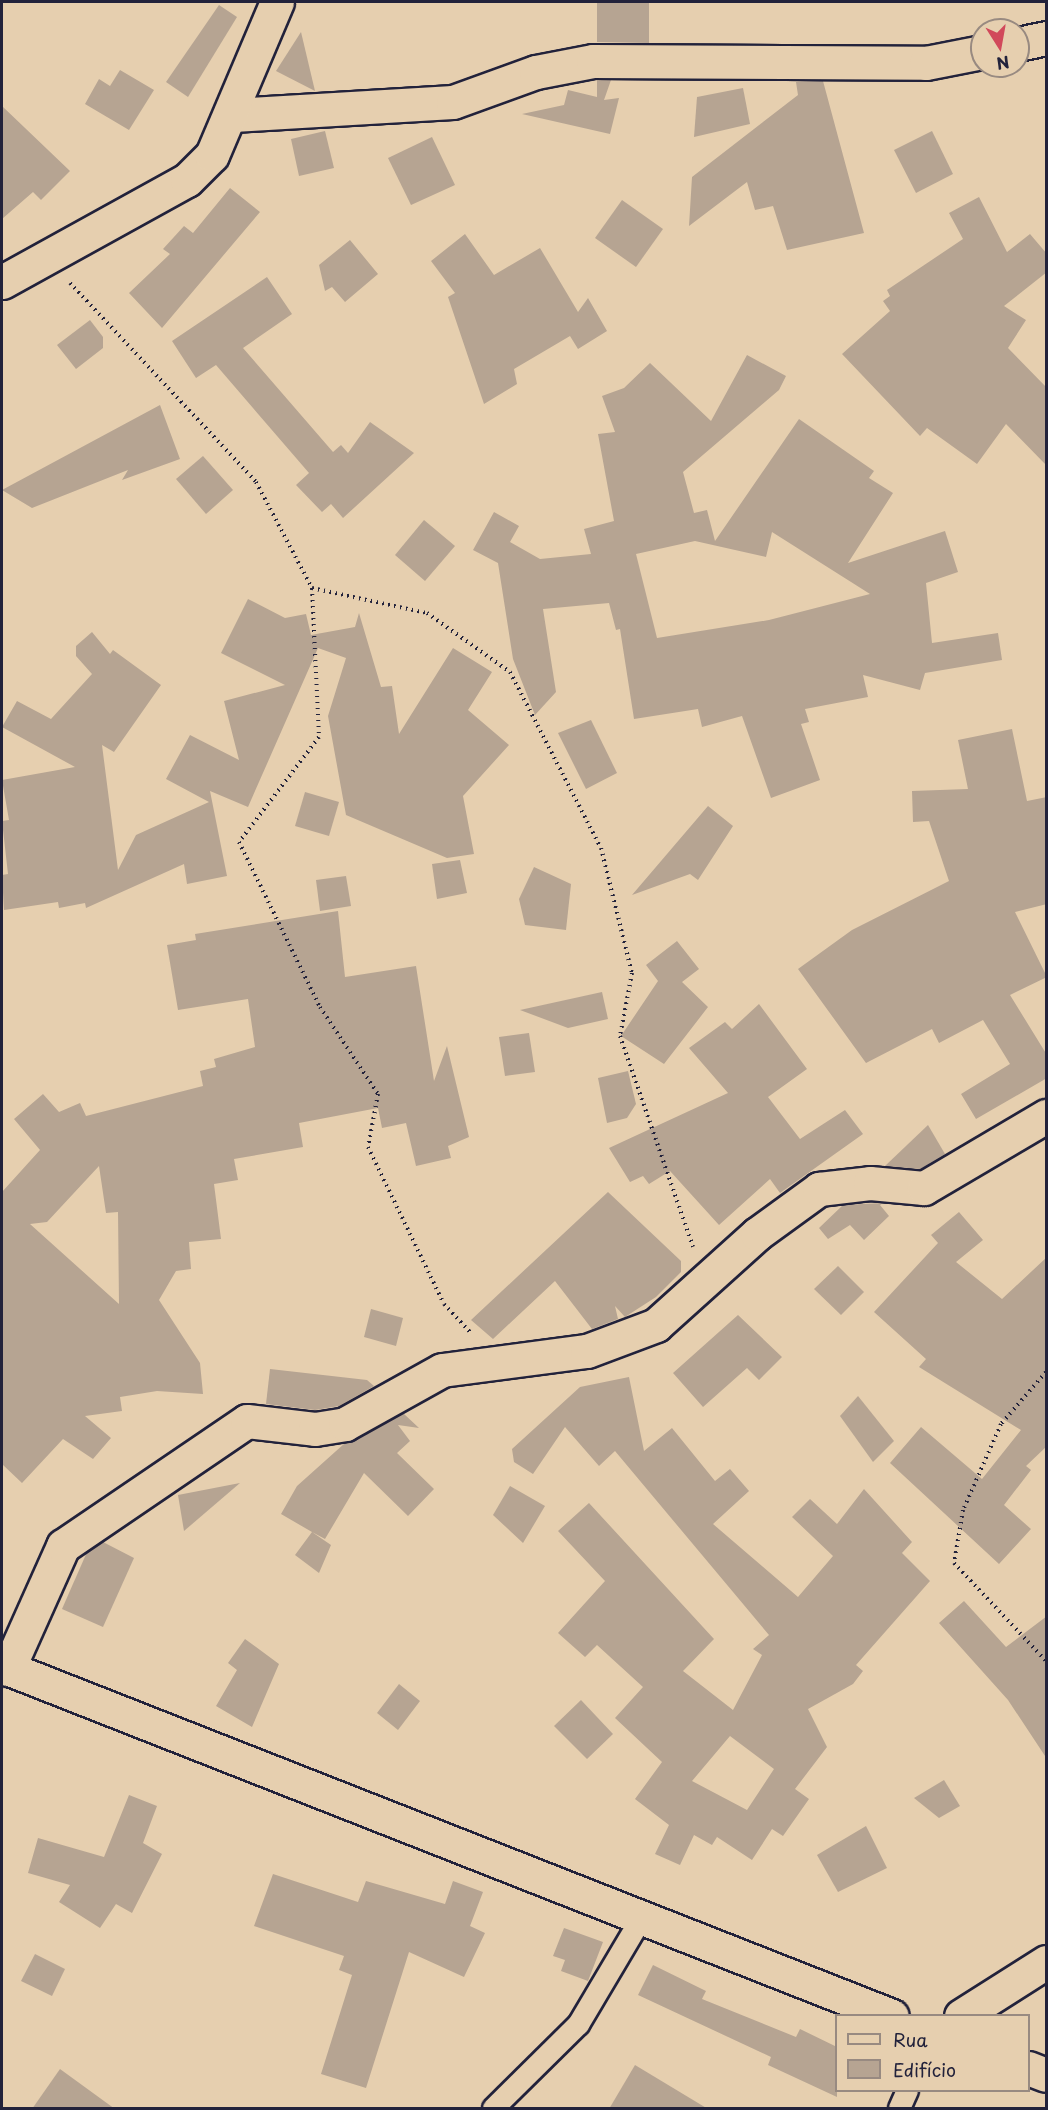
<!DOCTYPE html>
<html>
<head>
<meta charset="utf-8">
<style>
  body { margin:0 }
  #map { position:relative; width:1048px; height:2110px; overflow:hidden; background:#e6cfaf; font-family:"Playpen Sans",sans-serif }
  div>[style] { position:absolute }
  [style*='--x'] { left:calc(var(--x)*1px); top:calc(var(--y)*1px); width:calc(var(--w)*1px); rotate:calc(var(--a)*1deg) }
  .building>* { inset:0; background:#b6a492 }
  .path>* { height:4px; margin-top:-2px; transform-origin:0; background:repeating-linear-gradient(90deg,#22223b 0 1.5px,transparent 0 6px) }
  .roads { filter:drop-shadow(2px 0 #22223b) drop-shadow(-2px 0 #22223b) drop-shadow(0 2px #22223b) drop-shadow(0 -2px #22223b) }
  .service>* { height:21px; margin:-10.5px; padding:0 10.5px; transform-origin:10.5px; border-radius:10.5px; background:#e6cfaf }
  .minor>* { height:33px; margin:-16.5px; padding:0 16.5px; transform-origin:16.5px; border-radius:16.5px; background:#e6cfaf }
  .secondary>* { height:33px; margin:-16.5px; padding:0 16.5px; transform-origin:16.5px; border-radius:16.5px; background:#e6cfaf }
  span { translate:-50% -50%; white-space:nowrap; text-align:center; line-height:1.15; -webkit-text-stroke:4.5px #e6cfaf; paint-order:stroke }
  .frame { position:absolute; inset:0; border:3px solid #22223b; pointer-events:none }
  .legend { position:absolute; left:835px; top:2014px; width:195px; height:78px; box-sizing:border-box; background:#e6cfaf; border:2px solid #988a81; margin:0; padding:8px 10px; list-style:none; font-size:18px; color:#22223b }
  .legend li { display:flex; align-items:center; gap:12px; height:30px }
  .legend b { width:30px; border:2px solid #988a81 }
  .north { position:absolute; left:970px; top:18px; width:60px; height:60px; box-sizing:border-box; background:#e6cfaf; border:2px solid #988a81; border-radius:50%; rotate:169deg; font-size:16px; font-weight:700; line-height:24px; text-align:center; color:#22223b }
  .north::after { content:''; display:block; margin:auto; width:21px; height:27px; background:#d1495b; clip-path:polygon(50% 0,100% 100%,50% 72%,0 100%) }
</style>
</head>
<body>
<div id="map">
  <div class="building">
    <i style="clip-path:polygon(597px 2px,649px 2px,649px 43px,597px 42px)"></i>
    <i style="clip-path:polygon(219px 5px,237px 17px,188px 97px,166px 82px)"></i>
    <i style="clip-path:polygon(301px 32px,315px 91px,276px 71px)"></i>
    <i style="clip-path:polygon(120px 70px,154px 90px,129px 130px,85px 104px,99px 79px,110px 86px)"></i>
    <i style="clip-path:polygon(597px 80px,611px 80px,604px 100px,619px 98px,610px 134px,522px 114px,564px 105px,568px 90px,597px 97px)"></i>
    <i style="clip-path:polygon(823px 81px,864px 233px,787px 250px,773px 206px,755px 210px,747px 182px,689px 226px,692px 177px,798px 95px,796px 82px)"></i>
    <i style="clip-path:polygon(743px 88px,750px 124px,694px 137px,697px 97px)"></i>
    <i style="clip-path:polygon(2px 106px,70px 171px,41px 200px,33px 192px,2px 219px)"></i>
    <i style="clip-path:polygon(325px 131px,334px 168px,299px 176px,291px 139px)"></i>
    <i style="clip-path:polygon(932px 131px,953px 174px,916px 193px,894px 150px)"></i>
    <i style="clip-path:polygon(432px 137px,455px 185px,411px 205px,388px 158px)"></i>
    <i style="clip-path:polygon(230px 188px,260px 212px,162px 328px,129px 293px,170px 254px,163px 249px,184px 226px,193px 233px)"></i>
    <i style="clip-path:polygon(979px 197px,1007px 252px,1030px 234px,1047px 254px,1047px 272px,1004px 306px,1026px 320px,1008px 348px,1047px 388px,1047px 466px,1006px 424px,977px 464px,927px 428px,920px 436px,842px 354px,890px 311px,883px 301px,890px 296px,887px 290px,963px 239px,949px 213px)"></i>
    <i style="clip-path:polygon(622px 200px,663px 229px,636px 267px,595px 238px)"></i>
    <i style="clip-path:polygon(465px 234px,494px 275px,540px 248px,578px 312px,588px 298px,607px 331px,578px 349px,570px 336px,514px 369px,517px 384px,484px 404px,448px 297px,455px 293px,431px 261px)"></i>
    <i style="clip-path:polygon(350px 240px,378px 274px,345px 302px,332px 287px,325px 291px,319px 265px)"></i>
    <i style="clip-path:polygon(267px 277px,292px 314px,243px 348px,333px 452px,341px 445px,348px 453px,370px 422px,414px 453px,343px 518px,331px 504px,322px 512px,296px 485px,309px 473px,216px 365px,196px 378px,172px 341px)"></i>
    <i style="clip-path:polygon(90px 320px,103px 337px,103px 348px,76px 369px,57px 345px)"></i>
    <i style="clip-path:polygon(evenodd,747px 355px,786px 376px,779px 390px,683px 472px,694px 513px,707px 510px,715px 541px,799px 419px,874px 471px,869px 478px,893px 493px,848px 563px,945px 531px,958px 572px,926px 583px,932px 643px,998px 633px,1002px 660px,925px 673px,920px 690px,863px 675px,868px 697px,805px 709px,809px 722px,801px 724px,820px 780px,771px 798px,742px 716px,702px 727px,698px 709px,634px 719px,620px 629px,616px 630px,609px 603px,543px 609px,556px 692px,535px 715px,513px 659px,498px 563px,473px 550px,494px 512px,519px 526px,510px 542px,540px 559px,591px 554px,584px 529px,614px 521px,598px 434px,615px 432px,602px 396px,624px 388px,650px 363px,711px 421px,747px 355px,772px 532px,870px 594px,769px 620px,657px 638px,636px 554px,695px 541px,766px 557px,772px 532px)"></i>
    <i style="clip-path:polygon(160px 405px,180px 459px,122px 480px,128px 470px,32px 508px,2px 490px)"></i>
    <i style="clip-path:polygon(203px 456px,233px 490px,206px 514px,176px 479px)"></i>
    <i style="clip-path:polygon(424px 520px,455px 546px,425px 581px,395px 555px)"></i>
    <i style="clip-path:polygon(248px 599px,285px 618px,306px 614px,311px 635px,355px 627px,359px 613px,381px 687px,392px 686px,399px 734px,453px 648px,492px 672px,468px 710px,509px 745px,463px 796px,474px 854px,447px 858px,346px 815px,328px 716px,346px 658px,318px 648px,248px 807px,210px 791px,227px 876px,187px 884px,184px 864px,86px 908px,85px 903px,59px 908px,58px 902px,4px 910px,2px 875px,8px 874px,2px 821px,9px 820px,2px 780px,75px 767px,2px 727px,17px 701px,51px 719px,92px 674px,76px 656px,76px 646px,92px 632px,110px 654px,113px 650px,161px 685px,114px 752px,102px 745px,118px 870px,136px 835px,209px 802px,166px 779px,190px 735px,239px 760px,224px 701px,285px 685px,221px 653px)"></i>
    <i style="clip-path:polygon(591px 720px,617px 773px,586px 789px,558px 733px)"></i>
    <i style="clip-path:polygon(1012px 729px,1027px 801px,1047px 797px,1047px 904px,1015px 912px,1047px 977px,1010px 995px,1047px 1055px,1047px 1078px,976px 1119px,961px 1094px,1010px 1064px,983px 1020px,939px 1043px,932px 1029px,866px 1063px,798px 969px,852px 930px,949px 881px,929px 821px,913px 822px,912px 791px,968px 789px,958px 740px)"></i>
    <i style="clip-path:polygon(305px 792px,339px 802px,329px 836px,295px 826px)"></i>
    <i style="clip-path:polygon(708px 806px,733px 826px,698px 880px,690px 874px,632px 895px)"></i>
    <i style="clip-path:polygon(460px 860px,467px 893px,437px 899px,432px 864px)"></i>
    <i style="clip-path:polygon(534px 867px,571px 884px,566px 930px,525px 925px,519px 899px)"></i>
    <i style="clip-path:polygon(346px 876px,351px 906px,320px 911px,316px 880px)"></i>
    <i style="clip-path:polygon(evenodd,338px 911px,345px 977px,416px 966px,434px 1081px,447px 1046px,469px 1137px,448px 1146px,451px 1158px,416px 1166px,406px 1123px,382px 1128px,378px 1108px,299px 1123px,303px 1147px,234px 1159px,238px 1180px,214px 1184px,221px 1239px,189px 1242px,191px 1269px,176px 1271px,159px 1300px,200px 1363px,203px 1394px,157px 1391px,120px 1397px,122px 1411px,85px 1416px,111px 1438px,93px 1459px,63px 1439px,22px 1483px,2px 1464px,2px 1192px,40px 1150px,14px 1119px,43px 1094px,59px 1112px,80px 1103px,86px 1116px,203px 1086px,200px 1071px,216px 1067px,214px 1059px,255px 1047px,248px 999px,178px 1010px,167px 945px,196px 940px,195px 934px,338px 911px,99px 1166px,106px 1213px,118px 1212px,119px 1304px,30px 1224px,47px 1222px,99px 1166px)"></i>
    <i style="clip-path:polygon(677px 941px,699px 969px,682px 982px,708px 1007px,664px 1064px,621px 1036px,658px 981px,646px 965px)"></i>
    <i style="clip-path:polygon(602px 992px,608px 1019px,568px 1028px,520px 1010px)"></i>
    <i style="clip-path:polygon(759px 1004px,807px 1069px,768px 1097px,800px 1139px,845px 1110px,863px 1134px,780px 1193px,770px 1179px,719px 1225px,670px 1171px,649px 1184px,643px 1176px,630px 1182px,609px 1148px,728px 1093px,689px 1048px,725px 1022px,732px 1029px)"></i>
    <i style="clip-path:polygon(529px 1033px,535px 1072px,505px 1076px,499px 1037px)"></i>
    <i style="clip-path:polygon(628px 1071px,636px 1104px,627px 1118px,607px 1123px,598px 1078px)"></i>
    <i style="clip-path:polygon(928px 1125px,945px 1154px,920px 1169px,885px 1166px)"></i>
    <i style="clip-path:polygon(608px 1192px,681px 1261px,681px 1272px,656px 1297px,625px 1317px,615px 1306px,618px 1319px,592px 1329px,555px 1281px,493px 1339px,471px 1320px)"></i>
    <i style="clip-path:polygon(883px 1203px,880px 1205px,889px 1216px,864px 1240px,850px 1225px,828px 1239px,819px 1228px,843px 1205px)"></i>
    <i style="clip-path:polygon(959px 1212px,983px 1240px,956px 1262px,1002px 1299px,1047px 1257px,1047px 1446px,1026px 1466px,1031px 1470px,1004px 1505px,1031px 1529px,999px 1564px,890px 1463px,921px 1427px,982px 1479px,1021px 1430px,919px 1367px,926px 1359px,874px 1312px,938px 1243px,931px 1235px)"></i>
    <i style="clip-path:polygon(838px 1266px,864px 1292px,841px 1315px,814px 1289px)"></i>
    <i style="clip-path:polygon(371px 1309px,403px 1318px,396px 1346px,364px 1337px)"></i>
    <i style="clip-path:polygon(738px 1315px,782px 1357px,759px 1380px,747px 1368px,703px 1407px,673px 1373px)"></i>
    <i style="clip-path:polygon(270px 1369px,367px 1380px,374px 1386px,339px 1406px,315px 1410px,266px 1404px)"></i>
    <i style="clip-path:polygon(evenodd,629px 1377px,644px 1451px,672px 1428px,715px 1481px,730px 1469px,749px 1491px,713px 1524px,798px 1597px,833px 1556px,792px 1517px,810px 1499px,837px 1524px,864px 1489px,912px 1542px,902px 1553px,930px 1581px,856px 1665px,863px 1671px,853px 1684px,808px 1709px,827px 1747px,795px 1789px,809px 1799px,783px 1836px,772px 1829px,752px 1860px,717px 1837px,712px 1845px,694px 1835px,680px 1865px,655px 1854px,669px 1825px,635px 1799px,662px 1762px,615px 1718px,643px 1687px,597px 1645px,585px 1657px,558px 1633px,605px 1581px,558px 1531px,589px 1503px,714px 1639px,683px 1671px,733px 1710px,762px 1655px,753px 1649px,769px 1635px,615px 1451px,599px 1466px,565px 1427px,533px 1474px,514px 1462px,512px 1449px,580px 1387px,629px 1377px,730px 1736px,774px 1769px,747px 1810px,692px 1781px,730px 1736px)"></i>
    <i style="clip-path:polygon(858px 1396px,894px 1441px,873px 1462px,840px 1416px)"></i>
    <i style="clip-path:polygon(403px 1413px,419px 1428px,398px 1425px,410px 1441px,397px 1453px,434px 1489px,408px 1516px,364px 1473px,325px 1539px,312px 1532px,331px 1545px,319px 1573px,295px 1555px,312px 1532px,281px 1514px,297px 1486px,345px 1443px)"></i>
    <i style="clip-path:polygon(240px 1483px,184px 1531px,178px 1495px)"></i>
    <i style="clip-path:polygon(510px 1486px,545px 1506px,523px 1543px,493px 1515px)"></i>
    <i style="clip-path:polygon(103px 1542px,134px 1558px,103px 1627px,62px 1609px,87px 1552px)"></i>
    <i style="clip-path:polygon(964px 1601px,1006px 1647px,1047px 1616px,1047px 1759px,1008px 1700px,939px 1623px)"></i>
    <i style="clip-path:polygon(245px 1639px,279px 1664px,252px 1727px,216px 1706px,237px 1670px,228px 1663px)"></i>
    <i style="clip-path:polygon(399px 1684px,420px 1701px,398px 1730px,377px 1713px)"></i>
    <i style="clip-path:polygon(581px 1700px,613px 1734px,587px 1759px,554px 1726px)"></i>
    <i style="clip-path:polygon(944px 1780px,960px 1806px,939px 1818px,914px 1798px)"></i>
    <i style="clip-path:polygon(129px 1795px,157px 1806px,143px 1843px,162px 1854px,132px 1913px,116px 1904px,100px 1928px,59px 1902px,70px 1885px,28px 1873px,38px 1838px,104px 1857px)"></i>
    <i style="clip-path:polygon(866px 1826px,887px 1868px,838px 1892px,817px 1855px)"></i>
    <i style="clip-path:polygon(273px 1874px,358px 1902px,366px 1881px,445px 1904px,453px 1881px,483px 1892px,470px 1926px,485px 1933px,464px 1977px,409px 1952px,366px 2088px,321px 2074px,352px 1975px,339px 1970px,344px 1956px,254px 1926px)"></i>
    <i style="clip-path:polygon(564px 1928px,603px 1942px,588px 1981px,561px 1971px,565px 1960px,553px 1956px)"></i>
    <i style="clip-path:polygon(35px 1954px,65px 1969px,52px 1996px,21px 1981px)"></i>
    <i style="clip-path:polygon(653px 1965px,706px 1991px,702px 1999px,796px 2037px,800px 2029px,837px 2047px,837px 2097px,768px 2065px,771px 2057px,638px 1995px)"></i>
    <i style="clip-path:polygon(635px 2065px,708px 2109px,609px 2109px)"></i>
    <i style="clip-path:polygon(60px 2069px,115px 2109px,32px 2109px)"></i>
  </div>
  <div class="path">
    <i style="--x:70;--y:283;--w:272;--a:46.9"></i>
    <i style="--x:256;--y:482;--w:120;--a:62.2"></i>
    <i style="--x:312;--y:588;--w:149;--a:87.3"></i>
    <i style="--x:319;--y:737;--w:132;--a:127.3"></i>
    <i style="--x:239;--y:842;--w:184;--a:63.9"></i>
    <i style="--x:320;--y:1007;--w:105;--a:56.3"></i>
    <i style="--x:378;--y:1094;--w:54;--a:100.7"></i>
    <i style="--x:368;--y:1147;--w:174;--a:64.2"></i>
    <i style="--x:444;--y:1304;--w:38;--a:47"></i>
    <i style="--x:312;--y:588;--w:118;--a:12.3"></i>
    <i style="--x:427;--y:613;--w:102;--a:35.4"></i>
    <i style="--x:510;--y:672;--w:198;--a:62.7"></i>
    <i style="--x:601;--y:848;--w:129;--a:76.1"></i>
    <i style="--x:632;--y:973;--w:64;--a:100.8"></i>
    <i style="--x:620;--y:1036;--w:223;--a:70.9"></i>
    <i style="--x:1046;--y:1372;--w:69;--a:130.9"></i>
    <i style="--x:1001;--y:1424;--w:94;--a:113.8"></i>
    <i style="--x:963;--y:1510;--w:54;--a:99.6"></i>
    <i style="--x:954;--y:1563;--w:134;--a:46.8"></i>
  </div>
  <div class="roads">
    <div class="service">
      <i style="--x:493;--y:2108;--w:120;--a:-44.7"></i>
      <i style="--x:578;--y:2024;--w:123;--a:-59.3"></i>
      <i style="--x:899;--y:2108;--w:20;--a:-66"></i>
    </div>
    <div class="minor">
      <i style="--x:1018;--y:44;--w:29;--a:-12"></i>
      <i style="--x:233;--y:115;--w:220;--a:-3.4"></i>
      <i style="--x:453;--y:102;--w:88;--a:-19.9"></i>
      <i style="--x:536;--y:72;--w:58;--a:-10.9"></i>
      <i style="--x:593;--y:61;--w:333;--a:0.3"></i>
      <i style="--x:926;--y:63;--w:57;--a:-11.1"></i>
      <i style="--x:2;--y:282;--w:211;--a:-28.9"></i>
      <i style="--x:187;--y:180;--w:35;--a:-45"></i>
      <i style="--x:212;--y:155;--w:166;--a:-67"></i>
      <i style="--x:8;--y:1669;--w:135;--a:-65.9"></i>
      <i style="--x:63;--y:1546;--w:222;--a:-34.2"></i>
      <i style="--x:247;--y:1421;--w:68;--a:6.7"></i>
      <i style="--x:315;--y:1429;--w:30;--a:-9"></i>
      <i style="--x:345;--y:1424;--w:111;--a:-29.1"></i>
      <i style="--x:442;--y:1370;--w:146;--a:-7.5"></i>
      <i style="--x:587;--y:1351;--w:74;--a:-20.6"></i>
      <i style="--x:656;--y:1325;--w:136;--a:-42"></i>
      <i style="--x:757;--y:1234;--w:77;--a:-36"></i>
      <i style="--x:819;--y:1189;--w:51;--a:-6.7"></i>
      <i style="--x:870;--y:1183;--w:54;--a:5.3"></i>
      <i style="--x:924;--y:1188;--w:142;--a:-30.5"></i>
      <i style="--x:961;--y:2016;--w:101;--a:-32.4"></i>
    </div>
    <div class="secondary">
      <i style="--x:2;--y:1666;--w:956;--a:21.47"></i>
      <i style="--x:1028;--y:2068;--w:19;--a:21"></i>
    </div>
  </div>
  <div class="frame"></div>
  <ul class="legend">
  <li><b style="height:8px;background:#e6cfaf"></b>Rua</li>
  <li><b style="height:16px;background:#b6a492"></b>Edifício</li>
  </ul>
  <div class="north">N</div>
</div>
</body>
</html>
